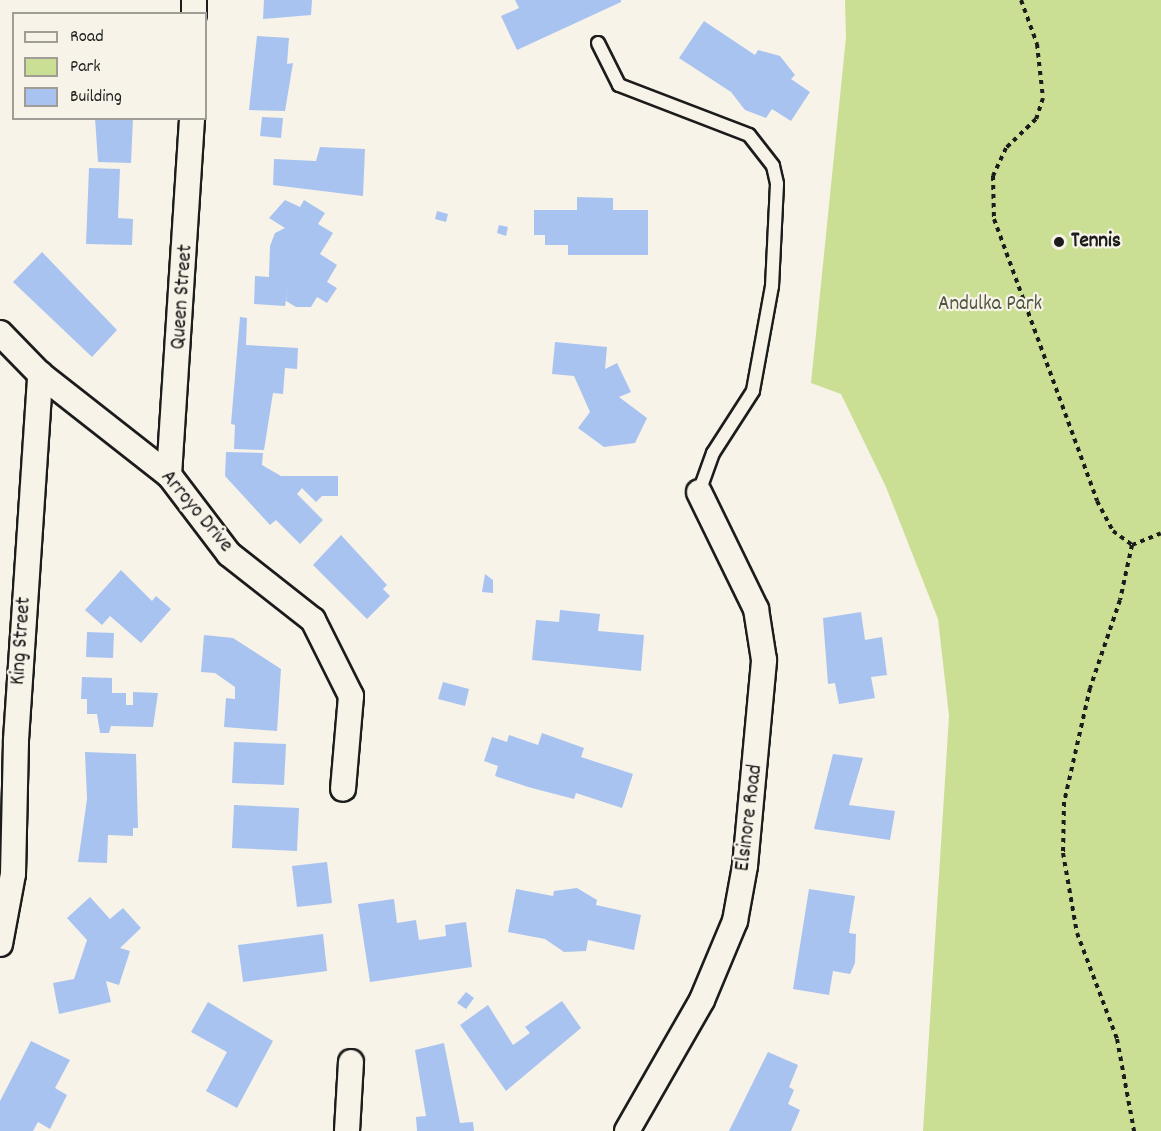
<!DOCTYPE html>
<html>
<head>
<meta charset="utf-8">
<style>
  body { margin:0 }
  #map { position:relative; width:1161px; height:1131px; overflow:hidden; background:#f7f3e8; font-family:Dekko,sans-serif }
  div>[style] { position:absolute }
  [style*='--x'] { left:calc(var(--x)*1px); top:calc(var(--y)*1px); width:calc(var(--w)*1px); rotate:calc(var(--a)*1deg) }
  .green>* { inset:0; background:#cbdf94 }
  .building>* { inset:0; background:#a9c3f0 }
  .path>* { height:4px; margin-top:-2px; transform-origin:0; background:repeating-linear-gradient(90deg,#1c1c1c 0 4.5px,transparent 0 9px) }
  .roads { filter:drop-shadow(2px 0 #1c1c1c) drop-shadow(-2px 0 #1c1c1c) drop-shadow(0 2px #1c1c1c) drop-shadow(0 -2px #1c1c1c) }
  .service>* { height:12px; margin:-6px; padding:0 6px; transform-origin:6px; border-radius:6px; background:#f7f3e8 }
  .minor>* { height:24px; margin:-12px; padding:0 12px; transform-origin:12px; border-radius:12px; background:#f7f3e8 }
  .dots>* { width:16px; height:16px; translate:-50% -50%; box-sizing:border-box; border:3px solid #f7f3e8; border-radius:50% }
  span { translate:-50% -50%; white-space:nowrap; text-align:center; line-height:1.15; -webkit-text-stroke:4.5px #f7f3e8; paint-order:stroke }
  .poi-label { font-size:21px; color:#1c1c1c; font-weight:700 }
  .left { translate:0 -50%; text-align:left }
  .street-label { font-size:21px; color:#1c1c1c }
  .park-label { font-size:21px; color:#515640 }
  .legend { position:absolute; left:12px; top:12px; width:195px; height:108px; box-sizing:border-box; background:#f7f3e8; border:2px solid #9f9d96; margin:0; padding:8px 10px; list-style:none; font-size:18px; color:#1c1c1c }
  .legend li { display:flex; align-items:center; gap:12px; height:30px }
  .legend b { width:30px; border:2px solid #9f9d96 }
</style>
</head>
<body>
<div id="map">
  <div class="green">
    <i style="clip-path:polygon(845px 0,1161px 0,1161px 1131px,923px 1131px,949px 716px,938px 619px,886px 487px,841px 394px,811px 383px,846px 37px)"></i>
  </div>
  <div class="building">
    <i style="clip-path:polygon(264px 0,312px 0,311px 15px,263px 19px)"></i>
    <i style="clip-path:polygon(515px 0,621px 0,621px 2px,517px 50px,501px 16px,519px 8px)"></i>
    <i style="clip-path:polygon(704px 21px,755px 55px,758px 50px,780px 56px,795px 75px,791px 79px,810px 92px,791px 121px,772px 109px,766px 118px,745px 110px,731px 92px,679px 58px)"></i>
    <i style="clip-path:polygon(257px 36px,289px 38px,287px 64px,293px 63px,285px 111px,249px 110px)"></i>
    <i style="clip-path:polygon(262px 117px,283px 118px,281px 138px,260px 136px)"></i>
    <i style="clip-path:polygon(95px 118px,133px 118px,131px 163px,98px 162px)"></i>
    <i style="clip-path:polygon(320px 147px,365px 149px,363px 196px,273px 185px,274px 159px,316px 161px)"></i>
    <i style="clip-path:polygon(89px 168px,120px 169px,118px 218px,133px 219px,132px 245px,86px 244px)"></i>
    <i style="clip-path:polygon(577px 197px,613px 198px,613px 210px,648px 210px,648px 255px,568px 255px,568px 245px,545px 245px,545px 235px,534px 235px,534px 210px,577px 210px)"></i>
    <i style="clip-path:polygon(285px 200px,300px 207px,304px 200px,325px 213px,318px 224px,333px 233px,320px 254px,337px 265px,327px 282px,337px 288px,327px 303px,317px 297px,311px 307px,296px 307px,286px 301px,288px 287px,285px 306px,254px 304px,255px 276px,269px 277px,270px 246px,275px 233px,285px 228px,269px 218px)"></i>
    <i style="clip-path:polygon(437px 211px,448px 214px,446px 222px,435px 219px)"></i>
    <i style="clip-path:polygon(499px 225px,508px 227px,506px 236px,497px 233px)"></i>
    <i style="clip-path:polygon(42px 252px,117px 330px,92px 357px,13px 282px)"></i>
    <i style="clip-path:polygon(240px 317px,247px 318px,246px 345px,298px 348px,297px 369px,285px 368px,283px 394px,273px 393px,264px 450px,234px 449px,235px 425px,231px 424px)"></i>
    <i style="clip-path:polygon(555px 342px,607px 347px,605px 369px,617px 363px,631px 392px,619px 397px,647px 418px,635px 443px,604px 447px,578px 428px,590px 412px,574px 376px,552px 374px)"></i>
    <i style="clip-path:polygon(226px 452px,263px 453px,262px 465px,281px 476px,338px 476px,338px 496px,322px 496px,316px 502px,302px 488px,297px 494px,323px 520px,300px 544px,276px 520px,270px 525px,225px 476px)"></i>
    <i style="clip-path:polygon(341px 535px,387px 585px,383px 589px,390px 596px,367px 619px,313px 565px)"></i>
    <i style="clip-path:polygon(121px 570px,152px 601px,156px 596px,171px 609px,141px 643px,110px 616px,102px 625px,85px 610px)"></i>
    <i style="clip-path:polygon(485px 574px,493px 580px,493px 593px,482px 592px)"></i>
    <i style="clip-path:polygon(560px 610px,600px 614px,598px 631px,644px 635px,641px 671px,532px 660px,536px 620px,559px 622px)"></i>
    <i style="clip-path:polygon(861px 612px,865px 640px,882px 637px,887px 675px,871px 677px,875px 698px,839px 704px,835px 683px,828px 684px,823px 618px)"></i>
    <i style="clip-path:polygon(87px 632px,114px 633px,113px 658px,86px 657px)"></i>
    <i style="clip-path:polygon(204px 635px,233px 638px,281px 669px,277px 731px,224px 727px,226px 698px,235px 699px,235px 687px,215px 673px,201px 672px)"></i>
    <i style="clip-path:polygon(82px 677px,112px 678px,112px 693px,126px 693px,126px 705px,133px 705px,133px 692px,158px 693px,153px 727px,111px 726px,109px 733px,100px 733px,97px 714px,87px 714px,87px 699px,81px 699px)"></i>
    <i style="clip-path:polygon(443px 682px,469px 689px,465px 706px,438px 699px)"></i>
    <i style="clip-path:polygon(542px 733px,584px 748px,581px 757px,633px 774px,622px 808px,576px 793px,574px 799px,528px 787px,495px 776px,498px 766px,484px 761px,492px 737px,507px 742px,509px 735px,538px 745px)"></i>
    <i style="clip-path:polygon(234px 742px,286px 744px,284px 785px,232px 783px)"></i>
    <i style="clip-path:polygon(85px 752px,136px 754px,138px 828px,133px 828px,133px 836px,108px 835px,107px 863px,78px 862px,87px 799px)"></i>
    <i style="clip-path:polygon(833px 754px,863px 758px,849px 805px,895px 811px,890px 840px,814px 829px)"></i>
    <i style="clip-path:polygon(234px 805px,299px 808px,297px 851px,232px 848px)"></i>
    <i style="clip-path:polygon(327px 862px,332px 903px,297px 907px,292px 866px)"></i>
    <i style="clip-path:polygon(577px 888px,597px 900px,596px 905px,641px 915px,634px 950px,588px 940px,586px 951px,564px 952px,545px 939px,508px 932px,516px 889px,553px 896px,554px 891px)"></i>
    <i style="clip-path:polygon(809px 889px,855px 896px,849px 933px,856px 934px,855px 963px,850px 974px,833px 971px,829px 995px,793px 989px)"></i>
    <i style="clip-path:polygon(90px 897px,110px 919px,123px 908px,141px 928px,120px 948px,130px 951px,119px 985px,106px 981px,111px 1002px,59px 1014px,53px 983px,74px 979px,87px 940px,67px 918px)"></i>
    <i style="clip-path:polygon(394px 899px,397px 923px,416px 920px,419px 940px,446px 936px,445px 925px,466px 922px,472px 967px,370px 982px,358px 904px)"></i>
    <i style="clip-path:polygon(323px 934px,327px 971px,243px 982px,238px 945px)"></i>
    <i style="clip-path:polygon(466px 992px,474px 998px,466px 1009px,457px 1003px)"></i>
    <i style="clip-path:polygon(562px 1001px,581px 1028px,506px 1091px,460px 1025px,488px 1005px,513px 1045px,530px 1033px,525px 1027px)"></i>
    <i style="clip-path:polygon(208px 1002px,273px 1041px,237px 1108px,206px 1091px,227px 1052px,191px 1032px)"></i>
    <i style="clip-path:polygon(31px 1041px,70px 1060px,55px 1088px,67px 1095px,50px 1129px,38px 1122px,33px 1131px,0 1131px,0 1101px)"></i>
    <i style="clip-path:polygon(444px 1043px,460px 1123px,473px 1122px,474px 1131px,417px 1131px,416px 1117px,426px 1116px,415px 1050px)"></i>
    <i style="clip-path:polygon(768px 1052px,798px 1065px,789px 1087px,794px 1090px,788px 1104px,800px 1110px,791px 1131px,729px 1131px)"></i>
  </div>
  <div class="path">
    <i style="--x:1021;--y:0;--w:47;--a:70"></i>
    <i style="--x:1037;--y:44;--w:54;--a:83.7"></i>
    <i style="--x:1043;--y:98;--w:22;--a:108"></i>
    <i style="--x:1036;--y:119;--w:42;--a:136"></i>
    <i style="--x:1006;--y:148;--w:31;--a:115"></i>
    <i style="--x:993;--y:176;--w:43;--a:88.7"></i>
    <i style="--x:994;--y:219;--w:300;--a:69.9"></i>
    <i style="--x:1097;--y:501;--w:34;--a:62"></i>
    <i style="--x:1113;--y:531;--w:24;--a:36"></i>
    <i style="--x:1132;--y:545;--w:56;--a:102.3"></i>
    <i style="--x:1120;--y:600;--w:93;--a:108.8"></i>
    <i style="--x:1090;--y:688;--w:117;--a:102.8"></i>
    <i style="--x:1064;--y:802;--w:51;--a:91.1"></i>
    <i style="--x:1063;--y:853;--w:81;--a:80.1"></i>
    <i style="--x:1077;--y:933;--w:113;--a:69.3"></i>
    <i style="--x:1117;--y:1039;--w:94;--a:79.5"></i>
    <i style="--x:1132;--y:545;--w:31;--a:-22"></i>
  </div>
  <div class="roads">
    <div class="service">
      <i style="--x:598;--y:43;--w:47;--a:63.4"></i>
      <i style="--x:619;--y:85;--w:139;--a:21"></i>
      <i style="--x:749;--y:135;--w:39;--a:52"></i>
      <i style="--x:773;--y:166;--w:18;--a:77"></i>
      <i style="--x:777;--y:184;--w:102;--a:92.8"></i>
      <i style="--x:772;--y:286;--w:107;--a:100.3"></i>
      <i style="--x:753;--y:391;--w:74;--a:122.8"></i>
      <i style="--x:713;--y:453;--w:41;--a:109.7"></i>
    </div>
    <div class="minor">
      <i style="--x:194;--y:14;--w:14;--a:-90"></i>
      <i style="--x:0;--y:333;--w:57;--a:45.7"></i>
      <i style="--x:40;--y:374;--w:164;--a:38.1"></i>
      <i style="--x:169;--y:475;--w:99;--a:52.8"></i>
      <i style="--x:229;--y:554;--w:107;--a:38.2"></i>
      <i style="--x:313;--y:620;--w:85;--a:63.4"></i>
      <i style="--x:351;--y:696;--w:93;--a:94.9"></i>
      <i style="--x:169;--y:475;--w:358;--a:-86.3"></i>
      <i style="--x:0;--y:944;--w:71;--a:-79.5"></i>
      <i style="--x:13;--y:874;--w:134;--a:-88.7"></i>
      <i style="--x:16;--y:740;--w:367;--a:-86.2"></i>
      <i style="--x:347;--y:1131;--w:69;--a:-86.7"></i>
      <i style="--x:627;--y:1131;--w:151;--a:-60.2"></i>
      <i style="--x:702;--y:1000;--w:86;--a:-67.3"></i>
      <i style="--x:735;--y:921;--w:56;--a:-79.7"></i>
      <i style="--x:745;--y:866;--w:207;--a:-84.7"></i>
      <i style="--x:764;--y:660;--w:52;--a:-98.9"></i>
      <i style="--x:756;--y:609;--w:130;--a:-116"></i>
    </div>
  </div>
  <div class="dots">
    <i style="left:1059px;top:242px;background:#1c1c1c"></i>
  </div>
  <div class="poi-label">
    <span class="left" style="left:1071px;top:242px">Tennis</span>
  </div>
  <div class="street-label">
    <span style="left:183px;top:297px;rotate:-86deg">Queen Street</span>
    <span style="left:196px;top:512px;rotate:50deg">Arroyo Drive</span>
    <span style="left:22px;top:641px;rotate:-86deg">King Street</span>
    <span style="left:750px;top:818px;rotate:-83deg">Elsinore Road</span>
  </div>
  <div class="park-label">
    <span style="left:990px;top:305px">Andulka Park</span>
  </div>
  <ul class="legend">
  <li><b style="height:8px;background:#f7f3e8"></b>Road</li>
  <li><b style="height:16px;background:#cbdf94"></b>Park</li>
  <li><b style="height:16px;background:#a9c3f0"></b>Building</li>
  </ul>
</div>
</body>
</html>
